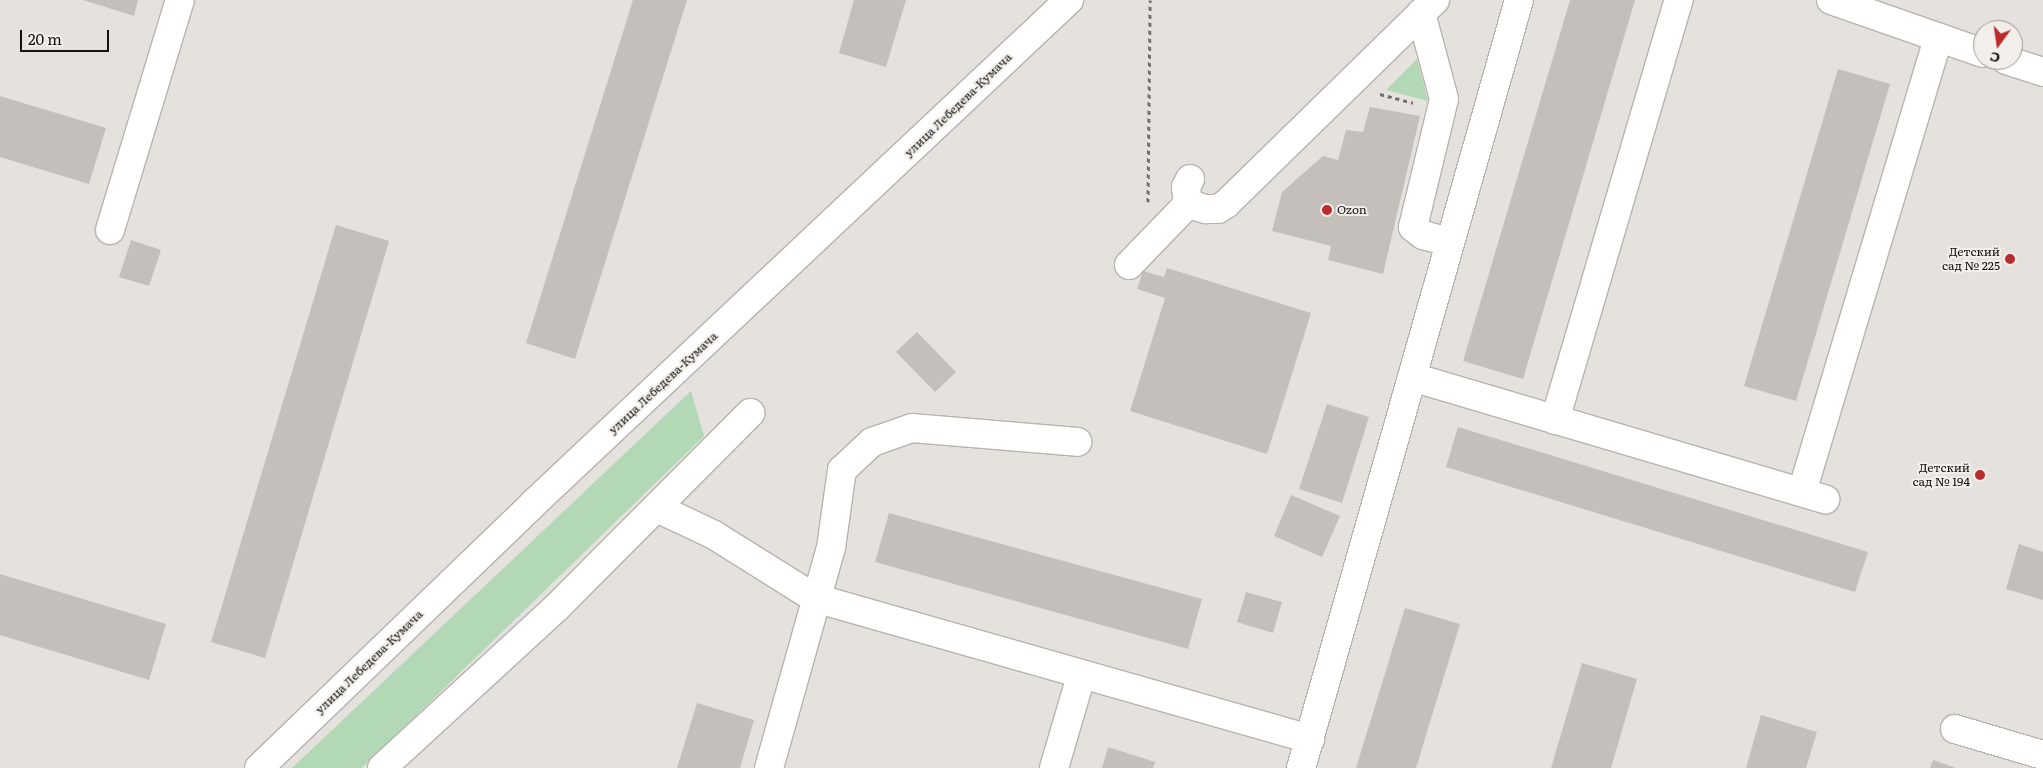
<!DOCTYPE html>
<html>
<head>
<meta charset="utf-8">
<style>
  body { margin:0 }
  #map { position:relative; width:2043px; height:768px; overflow:hidden; background:#e5e1dc; font-family:Literata,serif }
  div>[style] { position:absolute }
  [style*='--x'] { left:calc(var(--x)*1px); top:calc(var(--y)*1px); width:calc(var(--w)*1px); rotate:calc(var(--a)*1deg) }
  .green>* { inset:0; background:#b2d8b6 }
  .building>* { inset:0; background:#c5bfbc }
  .path>* { height:3px; margin-top:-1.5px; transform-origin:0; background:repeating-linear-gradient(90deg,#73716d 0 4px,transparent 0 8px) }
  .roads { filter:drop-shadow(1px 0 #b7b3ae) drop-shadow(-1px 0 #b7b3ae) drop-shadow(0 1px #b7b3ae) drop-shadow(0 -1px #b7b3ae) }
  .minor>* { height:28px; margin:-14px; padding:0 14px; transform-origin:14px; border-radius:14px; background:#fff }
  .dots>* { width:14px; height:14px; translate:-50% -50%; box-sizing:border-box; border:2px solid #f2eee9; border-radius:50% }
  span { translate:-50% -50%; white-space:nowrap; text-align:center; line-height:1.15; -webkit-text-stroke:4px #f2eee9; paint-order:stroke }
  .street-label { font-size:12px; color:#141311 }
  .poi-label { font-size:12px; color:#141311 }
  .left { translate:0 -50%; text-align:left }
  .right { translate:-100% -50%; text-align:right }
  .north { position:absolute; left:1973px; top:20px; width:50px; height:50px; box-sizing:border-box; background:#f2eee9; border:1px solid #999693; border-radius:50%; rotate:194deg; font-size:14px; font-weight:700; line-height:20px; text-align:center; color:#141311 }
  .north::after { content:''; display:block; margin:auto; width:18px; height:22px; background:#bb2b2d; clip-path:polygon(50% 0,100% 100%,50% 72%,0 100%) }
  .scale { position:absolute; left:20px; top:30px; width:89px; height:22px; box-sizing:border-box; border:2px solid #141311; border-top:0; padding-left:6px; font-size:15px; line-height:18px; white-space:nowrap; color:#141311; -webkit-text-stroke:4px #f2eee9; paint-order:stroke }
</style>
</head>
<body>
<div id="map">
  <div class="green">
    <i style="clip-path:polygon(1417px 59px,1428px 101px,1386px 90px)"></i>
    <i style="clip-path:polygon(691px 391px,704px 436px,362px 768px,292px 768px)"></i>
  </div>
  <div class="building">
    <i style="clip-path:polygon(83px 0,138px 0,134px 16px)"></i>
    <i style="clip-path:polygon(633px 0,687px 0,575px 359px,526px 343px)"></i>
    <i style="clip-path:polygon(854px 0,906px 0,886px 67px,839px 53px)"></i>
    <i style="clip-path:polygon(1570px 0,1635px 0,1523px 379px,1463px 361px)"></i>
    <i style="clip-path:polygon(1838px 69px,1890px 84px,1796px 401px,1744px 386px)"></i>
    <i style="clip-path:polygon(0 96px,106px 128px,89px 184px,0 157px)"></i>
    <i style="clip-path:polygon(1370px 107px,1420px 116px,1383px 274px,1328px 260px,1331px 246px,1272px 231px,1282px 192px,1323px 156px,1338px 160px,1346px 130px,1363px 132px)"></i>
    <i style="clip-path:polygon(336px 225px,389px 241px,265px 658px,211px 642px)"></i>
    <i style="clip-path:polygon(131px 240px,161px 250px,149px 286px,119px 277px)"></i>
    <i style="clip-path:polygon(1167px 268px,1311px 313px,1267px 454px,1130px 411px,1165px 298px,1137px 289px,1143px 271px,1164px 277px)"></i>
    <i style="clip-path:polygon(917px 332px,956px 372px,935px 392px,896px 352px)"></i>
    <i style="clip-path:polygon(1327px 404px,1369px 417px,1342px 503px,1299px 489px)"></i>
    <i style="clip-path:polygon(1458px 427px,1868px 552px,1855px 592px,1446px 467px)"></i>
    <i style="clip-path:polygon(1291px 495px,1340px 516px,1322px 557px,1274px 536px)"></i>
    <i style="clip-path:polygon(889px 513px,1202px 599px,1188px 649px,875px 562px)"></i>
    <i style="clip-path:polygon(2019px 544px,2043px 552px,2043px 600px,2006px 589px)"></i>
    <i style="clip-path:polygon(0 574px,166px 624px,149px 680px,0 635px)"></i>
    <i style="clip-path:polygon(1246px 592px,1282px 602px,1273px 633px,1237px 622px)"></i>
    <i style="clip-path:polygon(1405px 608px,1460px 624px,1416px 768px,1356px 768px)"></i>
    <i style="clip-path:polygon(1582px 663px,1637px 679px,1611px 768px,1551px 768px)"></i>
    <i style="clip-path:polygon(697px 703px,754px 720px,740px 768px,677px 768px)"></i>
    <i style="clip-path:polygon(1761px 715px,1817px 732px,1806px 768px,1746px 768px)"></i>
    <i style="clip-path:polygon(1108px 747px,1155px 762px,1153px 768px,1102px 768px)"></i>
    <i style="clip-path:polygon(1933px 760px,1956px 768px,1930px 768px)"></i>
  </div>
  <div class="path">
    <i style="--x:1380;--y:94;--w:34;--a:15"></i>
    <i style="--x:1148;--y:202;--w:202;--a:-89.4"></i>
  </div>
  <div class="roads">
    <div class="minor">
      <i style="--x:1831;--y:0;--w:161;--a:19.2"></i>
      <i style="--x:1421;--y:13;--w:89;--a:75"></i>
      <i style="--x:1444;--y:99;--w:132;--a:103.6"></i>
      <i style="--x:1413;--y:227;--w:13;--a:39"></i>
      <i style="--x:1423;--y:235;--w:28;--a:15"></i>
      <i style="--x:2006;--y:60;--w:39;--a:18"></i>
      <i style="--x:1188;--y:204;--w:17;--a:-97"></i>
      <i style="--x:1186;--y:187;--w:9;--a:-63"></i>
      <i style="--x:110;--y:230;--w:240;--a:-73.1"></i>
      <i style="--x:1129;--y:265;--w:85;--a:-46"></i>
      <i style="--x:1188;--y:204;--w:19;--a:16"></i>
      <i style="--x:1206;--y:209;--w:12;--a:0"></i>
      <i style="--x:1218;--y:209;--w:9;--a:-32"></i>
      <i style="--x:1226;--y:204;--w:292;--a:-44.3"></i>
      <i style="--x:1412;--y:377;--w:431;--a:16.5"></i>
      <i style="--x:1555;--y:420;--w:438;--a:-73.6"></i>
      <i style="--x:1802;--y:492;--w:474;--a:-73.3"></i>
      <i style="--x:657;--y:508;--w:63;--a:25.3"></i>
      <i style="--x:714;--y:535;--w:119;--a:32"></i>
      <i style="--x:815;--y:598;--w:515;--a:15.9"></i>
      <i style="--x:1955;--y:729;--w:92;--a:16.5"></i>
      <i style="--x:259;--y:768;--w:380;--a:-43.9"></i>
      <i style="--x:533;--y:504;--w:736;--a:-43.24"></i>
      <i style="--x:382;--y:768;--w:238;--a:-42.6"></i>
      <i style="--x:557;--y:607;--w:274;--a:-45.1"></i>
      <i style="--x:769;--y:768;--w:229;--a:-74.3"></i>
      <i style="--x:831;--y:548;--w:79;--a:-82"></i>
      <i style="--x:842;--y:470;--w:41;--a:-43"></i>
      <i style="--x:872;--y:442;--w:42;--a:-19.3"></i>
      <i style="--x:912;--y:428;--w:166;--a:4.8"></i>
      <i style="--x:1054;--y:768;--w:96;--a:-73.6"></i>
      <i style="--x:1301;--y:768;--w:798;--a:-74.15"></i>
    </div>
  </div>
  <div class="dots">
    <i style="left:1327px;top:210px;background:#bb2b2d"></i>
    <i style="left:2010px;top:259px;background:#bb2b2d"></i>
    <i style="left:1980px;top:475px;background:#bb2b2d"></i>
  </div>
  <div class="street-label">
    <span style="left:958px;top:105px;rotate:-44deg">улица Лебедева-Кумача</span>
    <span style="left:663px;top:383px;rotate:-43deg">улица Лебедева-Кумача</span>
    <span style="left:369px;top:662px;rotate:-44deg">улица Лебедева-Кумача</span>
  </div>
  <div class="poi-label">
    <span class="left" style="left:1337px;top:210px">Ozon</span>
    <span class="right" style="left:2000px;top:259px">Детский<br>сад № 225</span>
    <span class="right" style="left:1970px;top:475px">Детский<br>сад № 194</span>
  </div>
  <div class="north">С</div>
  <div class="scale">20 m</div>
</div>
</body>
</html>
